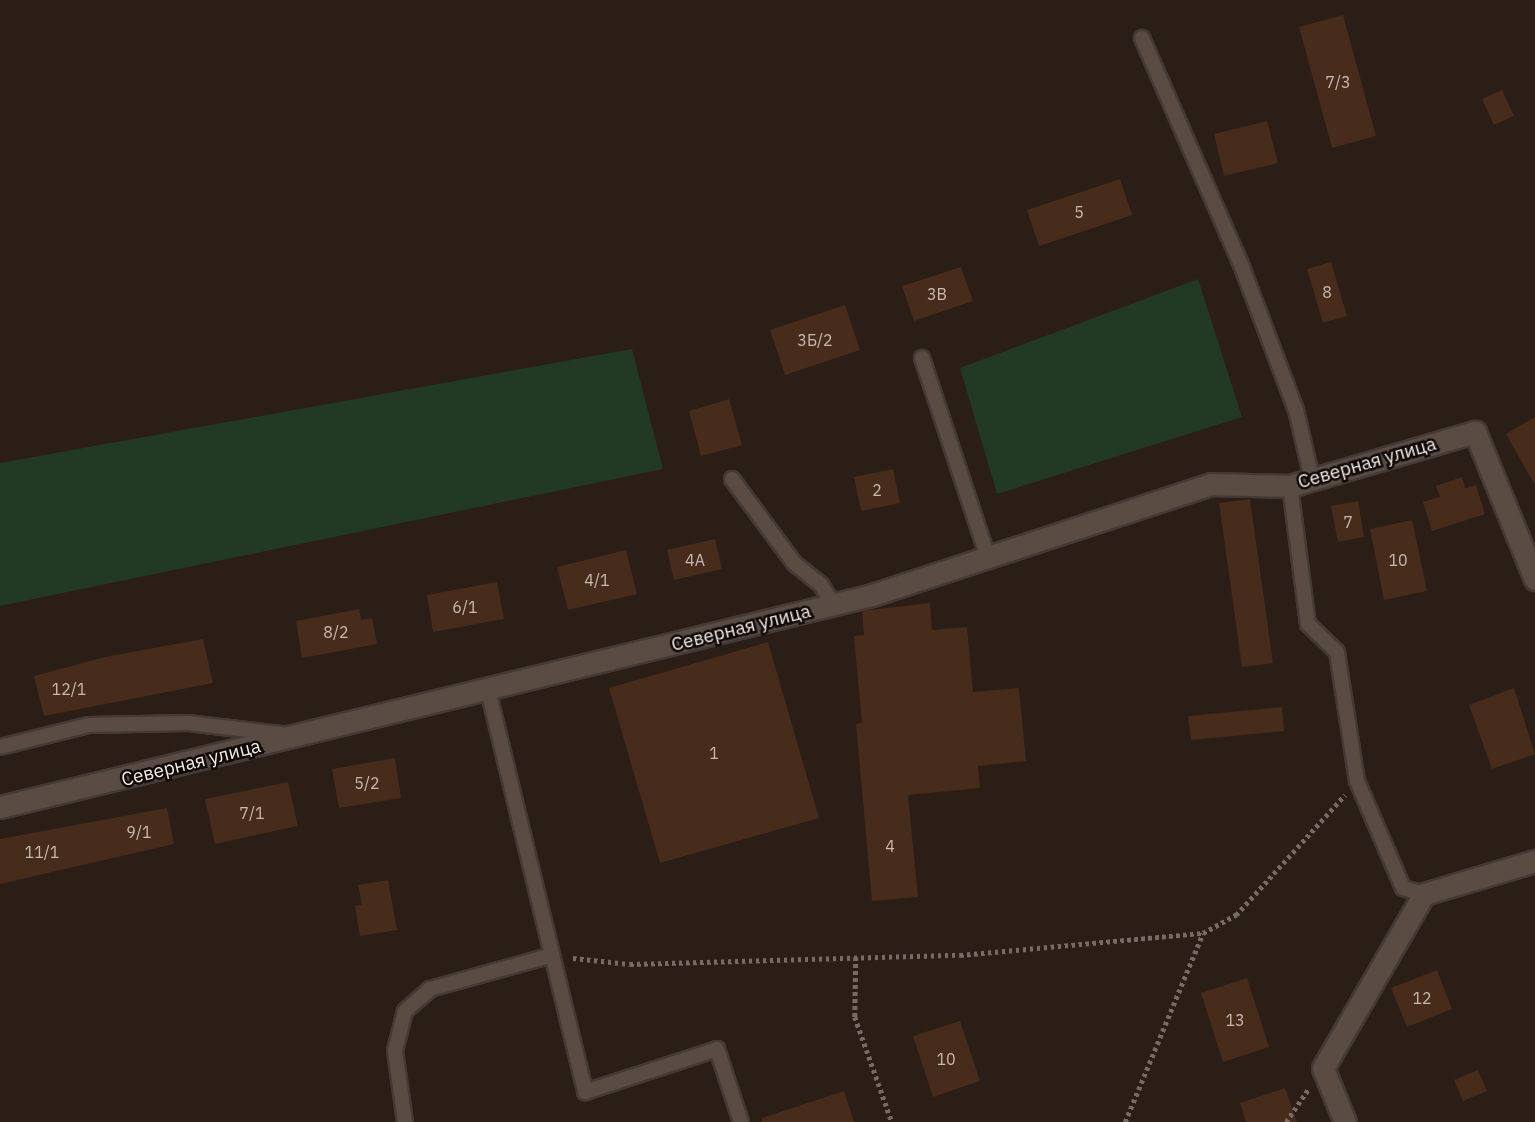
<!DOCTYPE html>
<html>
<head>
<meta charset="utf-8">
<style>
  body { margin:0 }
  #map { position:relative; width:1535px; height:1122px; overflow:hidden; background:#2b1e17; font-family:"IBM Plex Sans",sans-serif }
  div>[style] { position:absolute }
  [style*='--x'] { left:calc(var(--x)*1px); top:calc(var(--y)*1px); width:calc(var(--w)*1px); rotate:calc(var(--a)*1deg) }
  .green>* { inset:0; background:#223923 }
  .building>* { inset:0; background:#472b1b }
  .path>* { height:4.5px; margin-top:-2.25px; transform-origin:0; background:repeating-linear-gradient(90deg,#766b65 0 3.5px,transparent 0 7px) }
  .roads { filter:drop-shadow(2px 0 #443a35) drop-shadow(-2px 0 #443a35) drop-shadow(0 2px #443a35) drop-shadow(0 -2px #443a35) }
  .lane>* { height:14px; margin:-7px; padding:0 7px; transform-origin:7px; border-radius:7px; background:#5a4c43 }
  .street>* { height:21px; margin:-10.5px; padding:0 10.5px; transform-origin:10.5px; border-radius:10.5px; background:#5a4c43 }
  span { translate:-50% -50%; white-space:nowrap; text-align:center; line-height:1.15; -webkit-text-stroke:5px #0f0907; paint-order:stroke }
  .number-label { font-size:16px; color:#c8bab2 }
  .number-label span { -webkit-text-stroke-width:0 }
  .street-label { font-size:19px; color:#f3eae5 }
</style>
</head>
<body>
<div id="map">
  <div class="green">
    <i style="clip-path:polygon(1198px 279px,1242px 417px,997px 494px,960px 368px)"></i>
    <i style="clip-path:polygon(632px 349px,663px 469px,0 606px,0 463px)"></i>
  </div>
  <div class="building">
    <i style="clip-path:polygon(1343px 15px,1376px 136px,1332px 148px,1299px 27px)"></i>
    <i style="clip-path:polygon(1502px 90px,1514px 116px,1494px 125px,1482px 99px)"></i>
    <i style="clip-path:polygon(1267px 121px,1278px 163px,1224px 176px,1214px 134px)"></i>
    <i style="clip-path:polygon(1120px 179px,1132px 215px,1039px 246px,1027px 210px)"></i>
    <i style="clip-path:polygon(1331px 262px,1347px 316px,1323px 323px,1307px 269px)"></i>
    <i style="clip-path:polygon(961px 267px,973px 301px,914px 321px,902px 286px)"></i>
    <i style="clip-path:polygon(845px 305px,860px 350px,785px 375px,770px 330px)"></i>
    <i style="clip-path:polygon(729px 399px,742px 445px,701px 456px,689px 411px)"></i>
    <i style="clip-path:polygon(1535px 417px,1535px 485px,1506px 434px)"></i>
    <i style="clip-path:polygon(893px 469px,900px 503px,861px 511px,854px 477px)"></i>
    <i style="clip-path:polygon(1462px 477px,1465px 488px,1476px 485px,1485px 514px,1432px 531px,1423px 502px,1440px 497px,1436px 486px)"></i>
    <i style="clip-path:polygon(1250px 499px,1273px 663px,1242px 667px,1219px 503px)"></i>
    <i style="clip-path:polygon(1358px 501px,1364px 537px,1338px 542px,1331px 506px)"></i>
    <i style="clip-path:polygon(1412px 520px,1427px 591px,1384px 600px,1370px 529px)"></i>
    <i style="clip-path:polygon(715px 539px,722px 569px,674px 580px,667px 550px)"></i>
    <i style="clip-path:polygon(626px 550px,637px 594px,568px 610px,557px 567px)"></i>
    <i style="clip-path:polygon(497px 582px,504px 619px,433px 632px,427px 595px)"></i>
    <i style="clip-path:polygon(930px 603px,932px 630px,967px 627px,973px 692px,1019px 688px,1026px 761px,978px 766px,980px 788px,908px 795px,918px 897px,872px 901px,856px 724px,862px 723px,854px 636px,864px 635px,862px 611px)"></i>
    <i style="clip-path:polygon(359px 609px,361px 620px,372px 618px,377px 644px,302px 658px,296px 621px)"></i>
    <i style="clip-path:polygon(203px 639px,213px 683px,44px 716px,34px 676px,105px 657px)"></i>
    <i style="clip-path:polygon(768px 642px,819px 818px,660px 863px,609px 688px)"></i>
    <i style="clip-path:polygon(1514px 688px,1535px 754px,1492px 769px,1469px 705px)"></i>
    <i style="clip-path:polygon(1282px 707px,1284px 731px,1191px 740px,1188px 716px)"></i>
    <i style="clip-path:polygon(395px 758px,401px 798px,339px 808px,332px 769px)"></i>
    <i style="clip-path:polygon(288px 782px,298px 826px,215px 844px,205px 799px)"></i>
    <i style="clip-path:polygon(167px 808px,174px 844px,0 884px,0 839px)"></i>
    <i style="clip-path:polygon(388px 880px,397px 930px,360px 936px,355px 906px,362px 905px,358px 885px)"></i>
    <i style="clip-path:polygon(1437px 970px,1452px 1009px,1407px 1027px,1391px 988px)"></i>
    <i style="clip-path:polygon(1247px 978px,1269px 1047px,1223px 1062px,1201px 993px)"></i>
    <i style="clip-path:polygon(960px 1021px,980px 1081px,933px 1097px,913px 1036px)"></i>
    <i style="clip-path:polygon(1478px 1070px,1487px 1091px,1463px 1101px,1454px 1080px)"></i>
    <i style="clip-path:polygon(1285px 1088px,1297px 1122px,1246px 1122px,1240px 1103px)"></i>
    <i style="clip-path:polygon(844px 1091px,854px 1122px,762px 1122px,762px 1118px)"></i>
  </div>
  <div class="path">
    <i style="--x:856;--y:957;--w:60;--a:91"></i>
    <i style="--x:855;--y:1017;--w:111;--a:70.6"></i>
    <i style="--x:573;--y:958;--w:57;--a:6"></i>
    <i style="--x:630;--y:964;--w:330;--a:-1.6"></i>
    <i style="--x:960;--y:955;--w:244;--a:-5.2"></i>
    <i style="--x:1203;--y:933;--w:38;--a:-29"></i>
    <i style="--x:1236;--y:915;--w:162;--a:-47.8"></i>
    <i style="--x:1125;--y:1122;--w:204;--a:-67.6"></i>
    <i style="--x:1286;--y:1122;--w:41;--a:-55.9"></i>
  </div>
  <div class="roads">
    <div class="lane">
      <i style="--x:1142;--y:38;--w:244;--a:66.4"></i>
      <i style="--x:1240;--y:262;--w:158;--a:69.3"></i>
      <i style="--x:1296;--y:410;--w:71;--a:76.9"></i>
      <i style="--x:922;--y:358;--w:210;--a:71.7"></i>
      <i style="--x:732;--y:479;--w:104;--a:53.6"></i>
      <i style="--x:794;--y:563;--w:35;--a:39"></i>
      <i style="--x:821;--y:585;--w:24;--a:57"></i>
      <i style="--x:1290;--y:486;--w:139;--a:82.6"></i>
      <i style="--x:1308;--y:624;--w:40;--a:44"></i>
      <i style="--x:1337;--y:652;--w:131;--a:81.2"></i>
      <i style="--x:1357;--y:781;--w:116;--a:66.7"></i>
      <i style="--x:1403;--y:888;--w:22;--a:16"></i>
      <i style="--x:488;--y:690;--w:414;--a:76.4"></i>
      <i style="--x:585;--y:1092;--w:139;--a:-18"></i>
      <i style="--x:717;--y:1049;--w:77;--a:71.8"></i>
      <i style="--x:0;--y:747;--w:92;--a:-13.9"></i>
      <i style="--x:89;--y:725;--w:99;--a:-1.2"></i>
      <i style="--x:188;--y:723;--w:95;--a:6.7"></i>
      <i style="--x:405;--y:1122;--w:72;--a:-98"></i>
      <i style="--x:395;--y:1051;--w:41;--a:-76"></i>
      <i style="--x:405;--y:1011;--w:33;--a:-41"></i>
      <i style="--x:430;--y:989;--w:123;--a:-15.5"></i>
    </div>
    <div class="street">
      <i style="--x:0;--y:807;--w:897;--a:-13.66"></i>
      <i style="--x:872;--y:595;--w:357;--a:-18.1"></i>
      <i style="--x:1211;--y:484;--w:79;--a:1.5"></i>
      <i style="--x:1290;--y:486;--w:193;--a:-16.3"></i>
      <i style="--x:1475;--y:432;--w:159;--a:67.8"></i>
      <i style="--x:1345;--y:1122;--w:58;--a:-112.2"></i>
      <i style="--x:1323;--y:1068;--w:201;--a:-59.9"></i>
      <i style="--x:1424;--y:894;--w:116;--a:-16.6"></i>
    </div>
  </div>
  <div class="number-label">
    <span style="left:1338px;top:82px">7/3</span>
    <span style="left:1079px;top:212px">5</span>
    <span style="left:1327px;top:292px">8</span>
    <span style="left:937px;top:294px">3В</span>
    <span style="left:815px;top:340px">3Б/2</span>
    <span style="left:877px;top:490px">2</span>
    <span style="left:1348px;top:522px">7</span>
    <span style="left:695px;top:560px">4А</span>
    <span style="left:1398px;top:560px">10</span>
    <span style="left:597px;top:580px">4/1</span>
    <span style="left:465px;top:607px">6/1</span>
    <span style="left:336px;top:632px">8/2</span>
    <span style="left:69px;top:689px">12/1</span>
    <span style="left:714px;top:753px">1</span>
    <span style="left:367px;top:783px">5/2</span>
    <span style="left:252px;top:813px">7/1</span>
    <span style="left:139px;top:832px">9/1</span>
    <span style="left:890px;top:846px">4</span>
    <span style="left:42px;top:852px">11/1</span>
    <span style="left:1422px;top:998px">12</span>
    <span style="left:1235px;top:1020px">13</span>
    <span style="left:946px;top:1059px">10</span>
  </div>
  <div class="street-label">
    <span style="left:1367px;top:463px;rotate:-16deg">Северная улица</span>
    <span style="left:741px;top:628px;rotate:-14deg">Северная улица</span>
    <span style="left:191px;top:763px;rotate:-14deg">Северная улица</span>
  </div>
</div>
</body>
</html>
